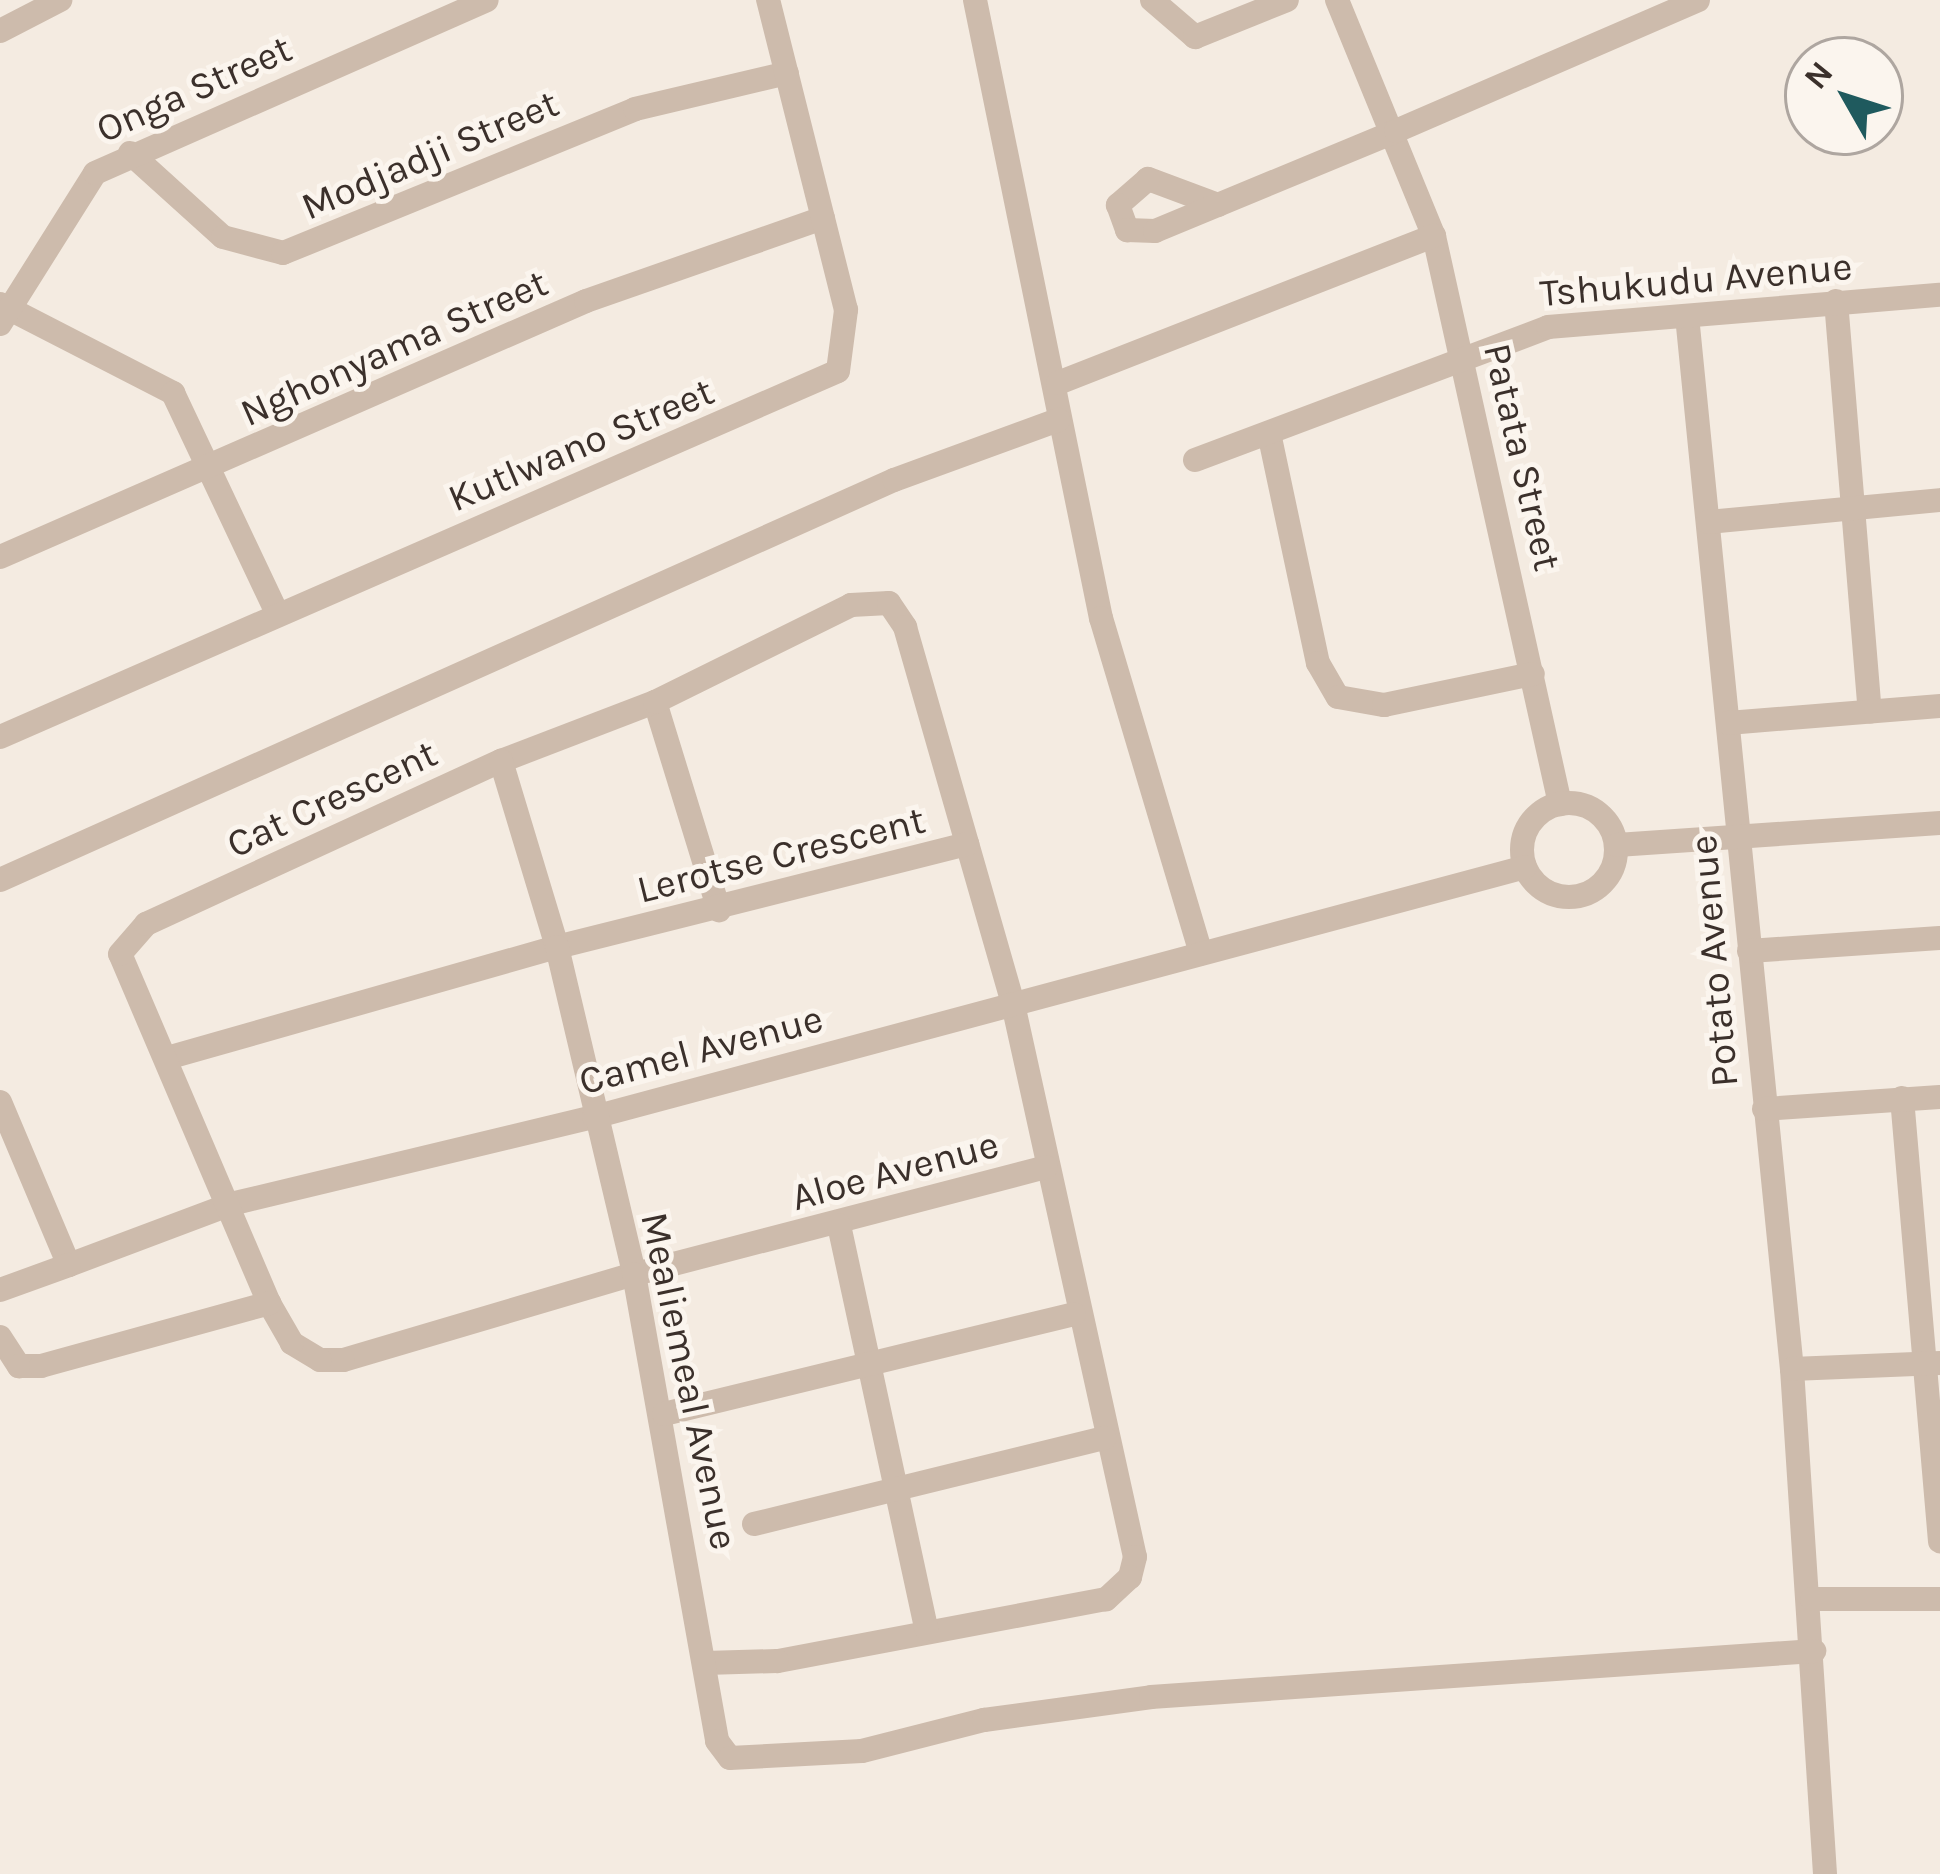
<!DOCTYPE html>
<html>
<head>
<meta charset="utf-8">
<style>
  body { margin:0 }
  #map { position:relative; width:1940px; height:1874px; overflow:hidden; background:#f4ebe1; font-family:Karla,sans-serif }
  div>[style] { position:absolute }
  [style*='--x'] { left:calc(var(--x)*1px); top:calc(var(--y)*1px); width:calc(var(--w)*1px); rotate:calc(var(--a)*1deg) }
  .minor>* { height:24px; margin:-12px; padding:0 12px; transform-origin:12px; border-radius:12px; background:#cdbbac }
  .minor>.ring { margin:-12px; padding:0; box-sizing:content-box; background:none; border:24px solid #cdbbac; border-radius:50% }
  span { translate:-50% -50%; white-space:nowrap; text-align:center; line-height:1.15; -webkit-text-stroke:10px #fbf5ee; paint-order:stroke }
  .street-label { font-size:39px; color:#3b302b }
  .north { position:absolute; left:1784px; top:36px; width:120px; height:120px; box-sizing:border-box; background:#fbf5ee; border:3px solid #aea6a0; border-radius:50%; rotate:309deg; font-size:33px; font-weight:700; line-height:48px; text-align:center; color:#3b302b }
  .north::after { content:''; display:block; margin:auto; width:42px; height:54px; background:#1f5a5e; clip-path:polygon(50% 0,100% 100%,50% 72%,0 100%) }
</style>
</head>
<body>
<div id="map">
  <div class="minor">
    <i style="--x:975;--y:0;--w:631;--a:78.48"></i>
    <i style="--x:1101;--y:618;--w:350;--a:73.4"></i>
    <i style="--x:1152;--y:0;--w:57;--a:40.7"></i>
    <i style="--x:1195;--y:37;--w:99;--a:-21.9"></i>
    <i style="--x:1337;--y:0;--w:255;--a:67.7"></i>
    <i style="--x:1434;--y:236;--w:582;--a:77.49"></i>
    <i style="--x:0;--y:31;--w:68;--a:-27.3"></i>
    <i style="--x:130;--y:153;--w:125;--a:42.1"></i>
    <i style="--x:223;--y:237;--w:62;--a:14.9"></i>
    <i style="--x:283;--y:253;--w:380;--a:-22.2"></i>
    <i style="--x:635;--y:109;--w:156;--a:-13.3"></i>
    <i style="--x:1218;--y:205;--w:75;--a:-159.6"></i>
    <i style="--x:1148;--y:179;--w:40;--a:139"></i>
    <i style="--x:1118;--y:205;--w:27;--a:70"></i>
    <i style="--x:1127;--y:230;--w:28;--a:2"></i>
    <i style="--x:1155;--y:231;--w:261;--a:-22.5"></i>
    <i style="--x:1396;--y:131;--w:329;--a:-23.4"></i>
    <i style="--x:1836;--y:301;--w:412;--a:85.3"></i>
    <i style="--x:0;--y:304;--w:195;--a:27.2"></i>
    <i style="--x:173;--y:393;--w:243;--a:64.7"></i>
    <i style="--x:1687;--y:316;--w:1058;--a:84.31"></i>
    <i style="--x:1792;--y:1369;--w:506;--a:86.26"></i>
    <i style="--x:0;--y:324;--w:178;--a:-57.8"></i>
    <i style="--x:95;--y:173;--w:428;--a:-23.8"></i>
    <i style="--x:1058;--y:383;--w:404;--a:-21.4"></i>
    <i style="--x:1269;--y:433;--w:235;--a:78"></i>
    <i style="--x:1318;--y:663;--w:39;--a:60"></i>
    <i style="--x:1338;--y:697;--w:47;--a:9.9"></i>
    <i style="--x:1384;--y:705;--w:152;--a:-11.8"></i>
    <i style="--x:1195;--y:460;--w:377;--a:-20.6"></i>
    <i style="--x:1548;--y:327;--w:393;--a:-4.7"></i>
    <i style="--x:1708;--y:522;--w:233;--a:-5.4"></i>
    <i style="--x:0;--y:557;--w:639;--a:-23.6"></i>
    <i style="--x:586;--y:301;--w:251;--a:-19.3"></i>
    <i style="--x:655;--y:702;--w:218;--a:72.9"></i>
    <i style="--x:1728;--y:723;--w:213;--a:-4.6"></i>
    <i style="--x:0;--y:737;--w:914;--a:-23.59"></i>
    <i style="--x:838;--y:371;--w:62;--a:-82.5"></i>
    <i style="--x:846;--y:310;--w:320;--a:-104.1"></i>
    <i style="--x:501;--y:761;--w:165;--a:-21"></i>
    <i style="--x:655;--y:702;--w:219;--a:-26.3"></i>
    <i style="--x:851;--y:605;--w:38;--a:-3"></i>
    <i style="--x:889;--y:603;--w:29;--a:56"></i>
    <i style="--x:905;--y:627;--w:392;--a:74"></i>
    <i style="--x:1013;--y:1004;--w:566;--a:77.56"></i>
    <i style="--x:1135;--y:1557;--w:21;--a:104"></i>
    <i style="--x:1130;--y:1577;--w:33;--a:137"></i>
    <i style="--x:1106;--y:1599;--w:335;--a:169.3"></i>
    <i style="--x:777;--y:1661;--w:72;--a:178.4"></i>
    <i class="ring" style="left:1522px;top:803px;width:70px;height:70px"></i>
    <i style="--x:1617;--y:845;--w:324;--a:-3.9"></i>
    <i style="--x:0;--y:880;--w:979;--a:-24.11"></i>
    <i style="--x:894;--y:480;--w:175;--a:-20.1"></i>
    <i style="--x:1749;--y:951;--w:191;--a:-3.9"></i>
    <i style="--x:167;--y:1058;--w:405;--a:-15.9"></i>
    <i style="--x:557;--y:947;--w:423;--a:-14.1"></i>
    <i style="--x:1902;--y:1098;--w:445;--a:85.1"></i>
    <i style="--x:0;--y:1102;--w:177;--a:67.1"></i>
    <i style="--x:69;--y:1265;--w:173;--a:-20.6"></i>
    <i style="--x:231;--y:1204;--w:373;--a:-13.5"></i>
    <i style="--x:594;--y:1117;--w:964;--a:-15.03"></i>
    <i style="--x:1764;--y:1109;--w:176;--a:-3.9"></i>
    <i style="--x:1046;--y:1167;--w:426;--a:165.4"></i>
    <i style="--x:634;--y:1274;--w:303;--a:163.5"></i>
    <i style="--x:343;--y:1360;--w:23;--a:180"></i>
    <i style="--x:320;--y:1360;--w:33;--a:-149"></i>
    <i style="--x:292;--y:1343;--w:46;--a:-119.9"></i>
    <i style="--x:269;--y:1303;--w:379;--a:-113.1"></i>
    <i style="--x:120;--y:954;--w:40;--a:-49"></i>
    <i style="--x:146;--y:924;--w:391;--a:-24.7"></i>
    <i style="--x:501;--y:761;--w:194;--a:73.2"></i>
    <i style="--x:557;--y:947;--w:336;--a:76.7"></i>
    <i style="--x:634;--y:1274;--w:474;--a:79.9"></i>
    <i style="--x:717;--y:1741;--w:21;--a:53"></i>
    <i style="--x:730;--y:1758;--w:132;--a:-3"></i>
    <i style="--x:862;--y:1751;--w:126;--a:-14.3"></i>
    <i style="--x:984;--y:1720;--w:169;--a:-7.8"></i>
    <i style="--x:1151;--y:1697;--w:665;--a:-3.97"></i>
    <i style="--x:839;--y:1225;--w:413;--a:77.8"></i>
    <i style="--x:0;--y:1290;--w:73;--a:-19.9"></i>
    <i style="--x:0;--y:1337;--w:35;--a:57"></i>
    <i style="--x:19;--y:1366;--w:22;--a:0"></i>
    <i style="--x:41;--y:1366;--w:237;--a:-15.4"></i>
    <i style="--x:1792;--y:1369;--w:148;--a:-2.3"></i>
    <i style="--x:664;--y:1414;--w:422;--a:-13.7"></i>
    <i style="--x:754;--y:1524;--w:361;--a:-13.8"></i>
    <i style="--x:1812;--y:1599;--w:128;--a:0"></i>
  </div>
  <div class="street-label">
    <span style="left:194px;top:89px;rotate:-24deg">Onga Street</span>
    <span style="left:430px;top:155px;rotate:-23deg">Modjadji Street</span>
    <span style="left:1696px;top:280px;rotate:-5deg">Tshukudu Avenue</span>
    <span style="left:394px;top:348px;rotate:-24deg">Nghonyama Street</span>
    <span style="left:581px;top:445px;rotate:-23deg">Kutlwano Street</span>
    <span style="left:1522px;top:457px;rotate:77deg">Patata Street</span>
    <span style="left:332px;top:799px;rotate:-25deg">Cat Crescent</span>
    <span style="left:781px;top:855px;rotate:-14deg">Lerotse Crescent</span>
    <span style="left:1714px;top:961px;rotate:-95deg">Potato Avenue</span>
    <span style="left:701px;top:1050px;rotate:-15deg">Camel Avenue</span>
    <span style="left:895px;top:1171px;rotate:-15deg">Aloe Avenue</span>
    <span style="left:689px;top:1381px;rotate:78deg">Mealiemeal Avenue</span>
  </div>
  <div class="north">N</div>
</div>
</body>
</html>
